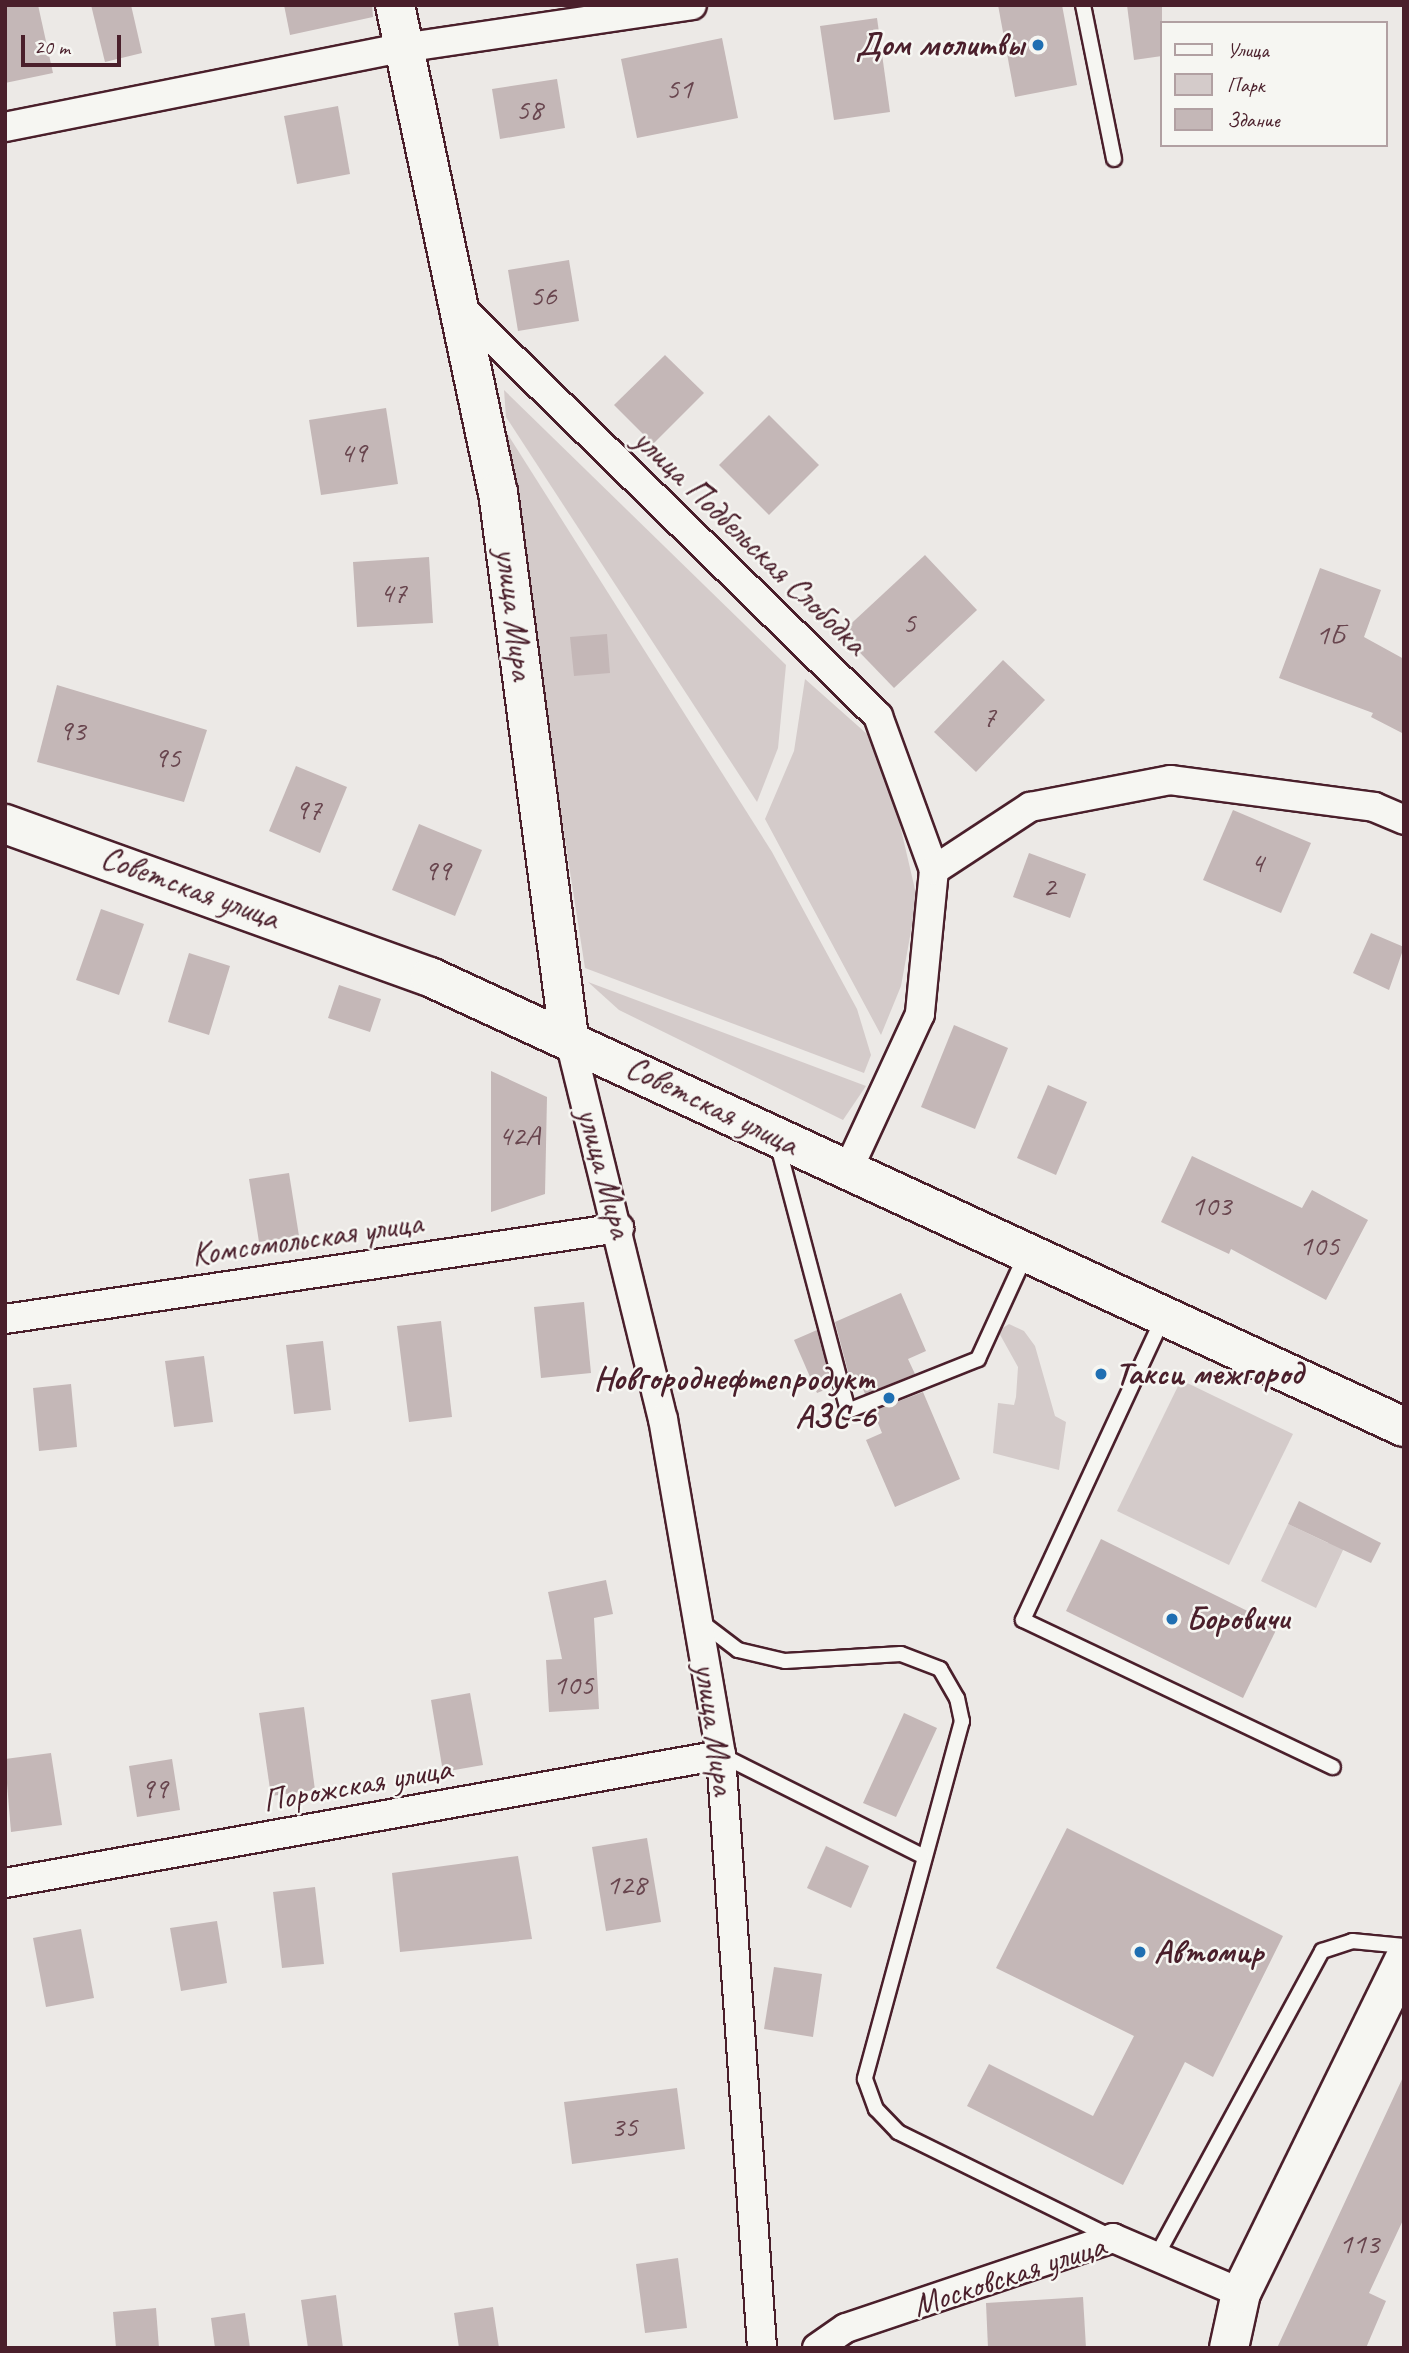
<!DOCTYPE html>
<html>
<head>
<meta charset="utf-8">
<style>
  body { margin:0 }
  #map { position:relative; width:1409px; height:2353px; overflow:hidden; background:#ece9e6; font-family:Caveat,sans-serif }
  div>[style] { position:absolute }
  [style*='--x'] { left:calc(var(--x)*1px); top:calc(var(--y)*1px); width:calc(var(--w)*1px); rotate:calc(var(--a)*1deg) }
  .green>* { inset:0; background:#d4cbca }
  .building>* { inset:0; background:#c4b7b7 }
  .roads { filter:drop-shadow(2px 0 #4a1f2b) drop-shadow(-2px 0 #4a1f2b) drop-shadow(0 2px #4a1f2b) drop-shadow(0 -2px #4a1f2b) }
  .service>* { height:14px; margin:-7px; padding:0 7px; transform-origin:7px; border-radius:7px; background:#f6f6f2 }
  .minor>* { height:28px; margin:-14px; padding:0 14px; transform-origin:14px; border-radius:14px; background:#f6f6f2 }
  .secondary>* { height:38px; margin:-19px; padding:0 19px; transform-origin:19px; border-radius:19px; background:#f6f6f2 }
  .primary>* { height:38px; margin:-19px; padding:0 19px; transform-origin:19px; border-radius:19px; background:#f6f6f2 }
  .dots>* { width:19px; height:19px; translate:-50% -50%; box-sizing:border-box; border:4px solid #f6f6f2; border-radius:50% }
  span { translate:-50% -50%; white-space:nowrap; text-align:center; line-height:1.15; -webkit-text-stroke:5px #f6f6f2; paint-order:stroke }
  .number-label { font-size:30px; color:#68454e }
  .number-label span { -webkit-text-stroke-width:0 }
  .poi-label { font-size:33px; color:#4a1f2b; font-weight:700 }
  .right { translate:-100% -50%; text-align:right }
  .left { translate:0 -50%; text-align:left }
  .street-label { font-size:33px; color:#4a1f2b }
  .frame { position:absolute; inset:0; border:7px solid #4a1f2b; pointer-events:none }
  .legend { position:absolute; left:1160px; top:21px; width:228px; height:126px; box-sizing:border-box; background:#f6f6f2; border:2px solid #b1a0a2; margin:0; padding:9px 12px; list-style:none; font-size:21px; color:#4a1f2b }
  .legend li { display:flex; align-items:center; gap:14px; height:35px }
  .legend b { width:35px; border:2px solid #b1a0a2 }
  .scale { position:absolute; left:21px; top:35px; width:100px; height:32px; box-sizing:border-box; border:4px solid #4a1f2b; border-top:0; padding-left:9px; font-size:21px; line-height:24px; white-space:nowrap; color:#4a1f2b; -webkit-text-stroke:5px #f6f6f2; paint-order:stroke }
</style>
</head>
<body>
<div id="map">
  <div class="green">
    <i style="clip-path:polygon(504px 390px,786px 665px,778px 748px,757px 802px,506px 417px)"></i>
    <i style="clip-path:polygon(500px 422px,772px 852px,857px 1009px,871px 1055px,864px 1073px,585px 968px)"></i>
    <i style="clip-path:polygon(805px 679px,867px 734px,896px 808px,917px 898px,901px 986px,881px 1035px,765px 819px,794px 751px)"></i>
    <i style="clip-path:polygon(588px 982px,866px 1086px,843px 1120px,619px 1010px)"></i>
    <i style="clip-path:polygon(1009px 1324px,1024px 1331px,1035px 1346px,1055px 1416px,1066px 1422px,1059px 1470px,993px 1453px,998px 1403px,1014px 1405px,1016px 1397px,1018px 1367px,998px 1331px)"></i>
    <i style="clip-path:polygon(1181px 1380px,1293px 1434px,1229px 1565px,1117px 1511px)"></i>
    <i style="clip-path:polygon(1288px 1524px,1328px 1543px,1350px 1535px,1316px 1608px,1261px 1581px)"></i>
  </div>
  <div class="building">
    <i style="clip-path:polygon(5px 5px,38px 5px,53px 73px,5px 83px)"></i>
    <i style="clip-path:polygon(91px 5px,131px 5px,142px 53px,105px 62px)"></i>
    <i style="clip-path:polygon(284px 5px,372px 5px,373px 17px,290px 35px)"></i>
    <i style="clip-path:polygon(998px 5px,1062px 5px,1077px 85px,1015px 97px)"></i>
    <i style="clip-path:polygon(1127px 5px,1162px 5px,1162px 56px,1134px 60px)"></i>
    <i style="clip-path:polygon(877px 18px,890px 112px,834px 120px,820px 26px)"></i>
    <i style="clip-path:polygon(722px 38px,738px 118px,637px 138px,621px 59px)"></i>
    <i style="clip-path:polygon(557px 79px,565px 128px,500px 139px,492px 89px)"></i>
    <i style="clip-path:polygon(338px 106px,350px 174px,297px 184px,284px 116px)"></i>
    <i style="clip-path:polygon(569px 260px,579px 321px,518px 331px,508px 270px)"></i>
    <i style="clip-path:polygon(665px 355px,704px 393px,653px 444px,614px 405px)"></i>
    <i style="clip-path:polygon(386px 408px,398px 484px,321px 495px,309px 420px)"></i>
    <i style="clip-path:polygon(769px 415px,819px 465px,769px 515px,719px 465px)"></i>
    <i style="clip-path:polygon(925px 555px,977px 610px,894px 688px,841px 633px)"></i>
    <i style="clip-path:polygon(429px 557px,433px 623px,357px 627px,353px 562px)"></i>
    <i style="clip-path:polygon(1320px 568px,1381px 590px,1364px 637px,1404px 659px,1404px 734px,1371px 717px,1373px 713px,1279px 678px)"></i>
    <i style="clip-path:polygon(607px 634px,610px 673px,574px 676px,570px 637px)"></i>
    <i style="clip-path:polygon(1003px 660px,1045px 700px,976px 772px,934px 732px)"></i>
    <i style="clip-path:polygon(57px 685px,207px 730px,184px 802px,37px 762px)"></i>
    <i style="clip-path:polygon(296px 766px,347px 787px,320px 853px,269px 831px)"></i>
    <i style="clip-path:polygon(1233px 810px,1311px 843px,1281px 913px,1203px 880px)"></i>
    <i style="clip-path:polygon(419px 824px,482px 850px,455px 916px,392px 890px)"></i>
    <i style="clip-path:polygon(1029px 853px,1086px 874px,1070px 918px,1013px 897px)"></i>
    <i style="clip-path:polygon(101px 909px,144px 924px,119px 995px,76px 980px)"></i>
    <i style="clip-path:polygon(1371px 933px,1404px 947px,1389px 990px,1353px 973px)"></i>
    <i style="clip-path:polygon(189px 953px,230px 966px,209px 1035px,168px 1022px)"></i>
    <i style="clip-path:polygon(339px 985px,381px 999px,370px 1032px,328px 1018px)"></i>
    <i style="clip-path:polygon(954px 1025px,1008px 1048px,975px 1129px,921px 1107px)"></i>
    <i style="clip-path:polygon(491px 1071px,547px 1097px,545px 1194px,491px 1212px)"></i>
    <i style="clip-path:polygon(1048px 1085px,1087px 1102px,1056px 1175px,1017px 1158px)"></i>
    <i style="clip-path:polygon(1192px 1156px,1302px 1208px,1312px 1190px,1368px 1220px,1326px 1300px,1231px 1249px,1229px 1254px,1161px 1222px)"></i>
    <i style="clip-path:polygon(289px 1173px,299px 1236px,259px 1242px,249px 1179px)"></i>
    <i style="clip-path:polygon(901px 1293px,926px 1351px,908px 1359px,915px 1374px,865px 1394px,858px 1376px,850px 1379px,835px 1322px)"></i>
    <i style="clip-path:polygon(584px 1302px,591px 1373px,541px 1378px,534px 1307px)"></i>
    <i style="clip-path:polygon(441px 1321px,452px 1417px,409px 1422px,397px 1326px)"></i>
    <i style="clip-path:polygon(817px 1330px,832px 1387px,817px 1393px,794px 1340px)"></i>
    <i style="clip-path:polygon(323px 1341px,331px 1410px,294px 1414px,286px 1345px)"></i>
    <i style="clip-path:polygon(204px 1356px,213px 1422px,174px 1427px,165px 1361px)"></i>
    <i style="clip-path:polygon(71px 1384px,77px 1447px,39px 1451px,33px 1388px)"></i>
    <i style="clip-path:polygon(923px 1392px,960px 1479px,895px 1507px,866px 1440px,882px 1433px,873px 1411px)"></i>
    <i style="clip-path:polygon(1299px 1501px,1381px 1543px,1371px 1563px,1288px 1524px)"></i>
    <i style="clip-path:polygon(1101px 1539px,1278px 1626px,1243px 1698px,1066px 1611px)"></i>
    <i style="clip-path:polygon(606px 1580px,613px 1614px,594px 1618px,599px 1709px,549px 1712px,546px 1660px,562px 1659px,548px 1592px)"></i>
    <i style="clip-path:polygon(470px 1693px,483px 1765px,443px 1772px,431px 1700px)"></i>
    <i style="clip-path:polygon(304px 1707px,315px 1790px,271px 1796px,259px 1713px)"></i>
    <i style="clip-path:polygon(904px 1713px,937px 1728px,896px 1817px,863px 1803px)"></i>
    <i style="clip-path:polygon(51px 1753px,62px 1825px,11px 1832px,5px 1759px)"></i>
    <i style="clip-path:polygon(172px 1759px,180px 1810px,137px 1817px,129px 1766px)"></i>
    <i style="clip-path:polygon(1067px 1828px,1283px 1936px,1213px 2077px,1185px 2062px,1123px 2185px,967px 2106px,989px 2064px,1093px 2116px,1134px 2036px,996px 1968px)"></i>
    <i style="clip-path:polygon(647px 1838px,661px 1922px,606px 1931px,592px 1847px)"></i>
    <i style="clip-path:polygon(826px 1846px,869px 1866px,851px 1908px,807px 1888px)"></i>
    <i style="clip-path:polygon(518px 1856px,532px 1939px,400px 1952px,392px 1873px)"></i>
    <i style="clip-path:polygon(315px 1887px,324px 1964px,282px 1968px,273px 1892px)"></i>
    <i style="clip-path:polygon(217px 1921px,227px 1983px,181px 1991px,170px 1928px)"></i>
    <i style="clip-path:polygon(81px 1929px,94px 1998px,46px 2007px,33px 1938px)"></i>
    <i style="clip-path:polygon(774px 1967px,822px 1974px,813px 2037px,764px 2029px)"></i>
    <i style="clip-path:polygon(1404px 2075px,1404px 2218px,1369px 2293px,1386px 2301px,1366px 2348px,1277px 2348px)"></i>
    <i style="clip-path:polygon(677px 2088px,685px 2149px,572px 2164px,564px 2102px)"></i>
    <i style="clip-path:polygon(678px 2258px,687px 2328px,645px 2333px,636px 2264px)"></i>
    <i style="clip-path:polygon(336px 2295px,343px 2348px,308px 2348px,301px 2300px)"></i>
    <i style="clip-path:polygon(1083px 2297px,1086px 2348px,988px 2348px,986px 2303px)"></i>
    <i style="clip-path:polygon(493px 2307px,499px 2348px,459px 2348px,454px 2313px)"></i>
    <i style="clip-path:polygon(156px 2308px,159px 2348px,116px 2348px,113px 2312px)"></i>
    <i style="clip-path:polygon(245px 2313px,250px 2348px,215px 2348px,211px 2318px)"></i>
  </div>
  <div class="roads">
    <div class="service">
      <i style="--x:1083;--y:5;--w:157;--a:78.6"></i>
      <i style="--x:777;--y:1142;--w:278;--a:75.2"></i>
      <i style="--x:848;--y:1411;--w:140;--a:-21.8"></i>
      <i style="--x:978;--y:1359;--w:115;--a:-65.4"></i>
      <i style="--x:1164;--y:1316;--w:335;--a:114.9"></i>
      <i style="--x:1023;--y:1620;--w:343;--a:25.4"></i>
      <i style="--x:700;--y:1621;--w:48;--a:37.3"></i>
      <i style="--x:738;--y:1650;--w:48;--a:13.2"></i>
      <i style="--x:785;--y:1661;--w:116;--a:-3.5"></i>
      <i style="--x:901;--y:1654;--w:42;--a:21"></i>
      <i style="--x:940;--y:1669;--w:34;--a:60"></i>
      <i style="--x:957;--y:1698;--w:24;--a:78"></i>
      <i style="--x:962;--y:1721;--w:371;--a:105.2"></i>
      <i style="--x:865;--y:2079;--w:32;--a:70"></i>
      <i style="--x:876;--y:2109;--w:32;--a:46"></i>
      <i style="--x:898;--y:2132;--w:237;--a:26.2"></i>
      <i style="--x:721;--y:1755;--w:224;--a:26.6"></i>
      <i style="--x:1157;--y:2255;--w:346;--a:-61.5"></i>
      <i style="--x:1322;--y:1951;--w:32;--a:-18"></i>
      <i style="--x:1352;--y:1941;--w:52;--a:5.5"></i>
    </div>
    <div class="minor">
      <i style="--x:5;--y:127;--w:405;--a:-11.3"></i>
      <i style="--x:402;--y:48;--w:293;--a:-8.4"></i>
      <i style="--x:457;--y:304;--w:589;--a:44.38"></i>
      <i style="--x:878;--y:716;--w:164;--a:70"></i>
      <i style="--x:934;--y:870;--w:145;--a:95.6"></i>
      <i style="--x:920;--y:1014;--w:174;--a:114.8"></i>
      <i style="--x:934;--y:870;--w:115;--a:-33.3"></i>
      <i style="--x:1030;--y:807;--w:143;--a:-10.9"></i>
      <i style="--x:1170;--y:780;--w:206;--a:7.5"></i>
      <i style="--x:1374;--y:807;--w:33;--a:23"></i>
      <i style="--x:569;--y:1037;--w:393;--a:76.2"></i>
      <i style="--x:663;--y:1419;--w:341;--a:80.2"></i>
      <i style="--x:721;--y:1755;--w:594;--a:86.04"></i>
      <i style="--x:5;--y:1319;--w:621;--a:-8.43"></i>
      <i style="--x:5;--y:1883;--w:727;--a:-10.14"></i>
      <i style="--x:817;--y:2348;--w:35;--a:-35"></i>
      <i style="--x:846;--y:2328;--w:282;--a:-18.6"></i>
      <i style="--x:1113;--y:2238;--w:139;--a:23.3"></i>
    </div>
    <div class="secondary">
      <i style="--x:395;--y:5;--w:498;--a:78.1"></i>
      <i style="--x:498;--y:492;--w:550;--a:82.58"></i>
      <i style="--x:1229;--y:2348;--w:56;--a:-77.7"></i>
      <i style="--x:1241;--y:2293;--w:371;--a:-63.9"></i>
    </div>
    <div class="primary">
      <i style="--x:5;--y:824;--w:452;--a:19.8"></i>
      <i style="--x:430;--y:977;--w:1073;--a:24.8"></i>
    </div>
  </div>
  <div class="dots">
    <i style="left:1038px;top:45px;background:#1f6fb2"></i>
    <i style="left:1101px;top:1374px;background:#1f6fb2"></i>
    <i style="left:889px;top:1398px;background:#1f6fb2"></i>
    <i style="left:1172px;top:1619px;background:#1f6fb2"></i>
    <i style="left:1140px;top:1952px;background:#1f6fb2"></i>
  </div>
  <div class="number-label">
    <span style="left:679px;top:88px">51</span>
    <span style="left:529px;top:109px">58</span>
    <span style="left:543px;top:295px">56</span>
    <span style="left:353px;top:452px">49</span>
    <span style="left:393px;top:592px">47</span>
    <span style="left:909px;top:622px">5</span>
    <span style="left:1330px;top:634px">1Б</span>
    <span style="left:989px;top:716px">7</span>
    <span style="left:72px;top:730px">93</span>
    <span style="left:167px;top:757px">95</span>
    <span style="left:308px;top:809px">97</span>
    <span style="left:1257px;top:862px">4</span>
    <span style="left:437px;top:870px">99</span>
    <span style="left:1049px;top:886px">2</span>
    <span style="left:519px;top:1135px">42А</span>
    <span style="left:1211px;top:1205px">103</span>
    <span style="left:1319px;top:1245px">105</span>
    <span style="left:573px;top:1684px">105</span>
    <span style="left:154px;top:1788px">99</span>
    <span style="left:626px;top:1884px">128</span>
    <span style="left:624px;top:2126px">35</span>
    <span style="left:1359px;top:2243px">113</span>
  </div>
  <div class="poi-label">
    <span class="right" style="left:1024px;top:45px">Дом молитвы</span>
    <span class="left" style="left:1115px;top:1374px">Такси межгород</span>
    <span class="right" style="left:875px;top:1398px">Новгороднефтепродукт<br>АЗС-6</span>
    <span class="left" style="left:1186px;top:1619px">Боровичи</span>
    <span class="left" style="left:1154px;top:1952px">Автомир</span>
  </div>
  <div class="street-label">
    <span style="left:750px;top:542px;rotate:44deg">улица Подбельская Слободка</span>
    <span style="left:514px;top:614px;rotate:83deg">улица Мира</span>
    <span style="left:190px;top:888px;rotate:20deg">Советская улица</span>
    <span style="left:712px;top:1106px;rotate:26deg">Советская улица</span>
    <span style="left:604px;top:1173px;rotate:75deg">улица Мира</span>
    <span style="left:307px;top:1239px;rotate:-8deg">Комсомольская улица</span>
    <span style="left:714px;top:1729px;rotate:82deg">улица Мира</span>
    <span style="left:357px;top:1785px;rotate:-10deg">Порожская улица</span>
    <span style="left:1009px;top:2276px;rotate:-18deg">Московская улица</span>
  </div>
  <div class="frame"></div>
  <ul class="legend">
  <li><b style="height:9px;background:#f6f6f2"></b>Улица</li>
  <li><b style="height:19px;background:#d4cbca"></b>Парк</li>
  <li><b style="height:19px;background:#c4b7b7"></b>Здание</li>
  </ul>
  <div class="scale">20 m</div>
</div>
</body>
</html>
